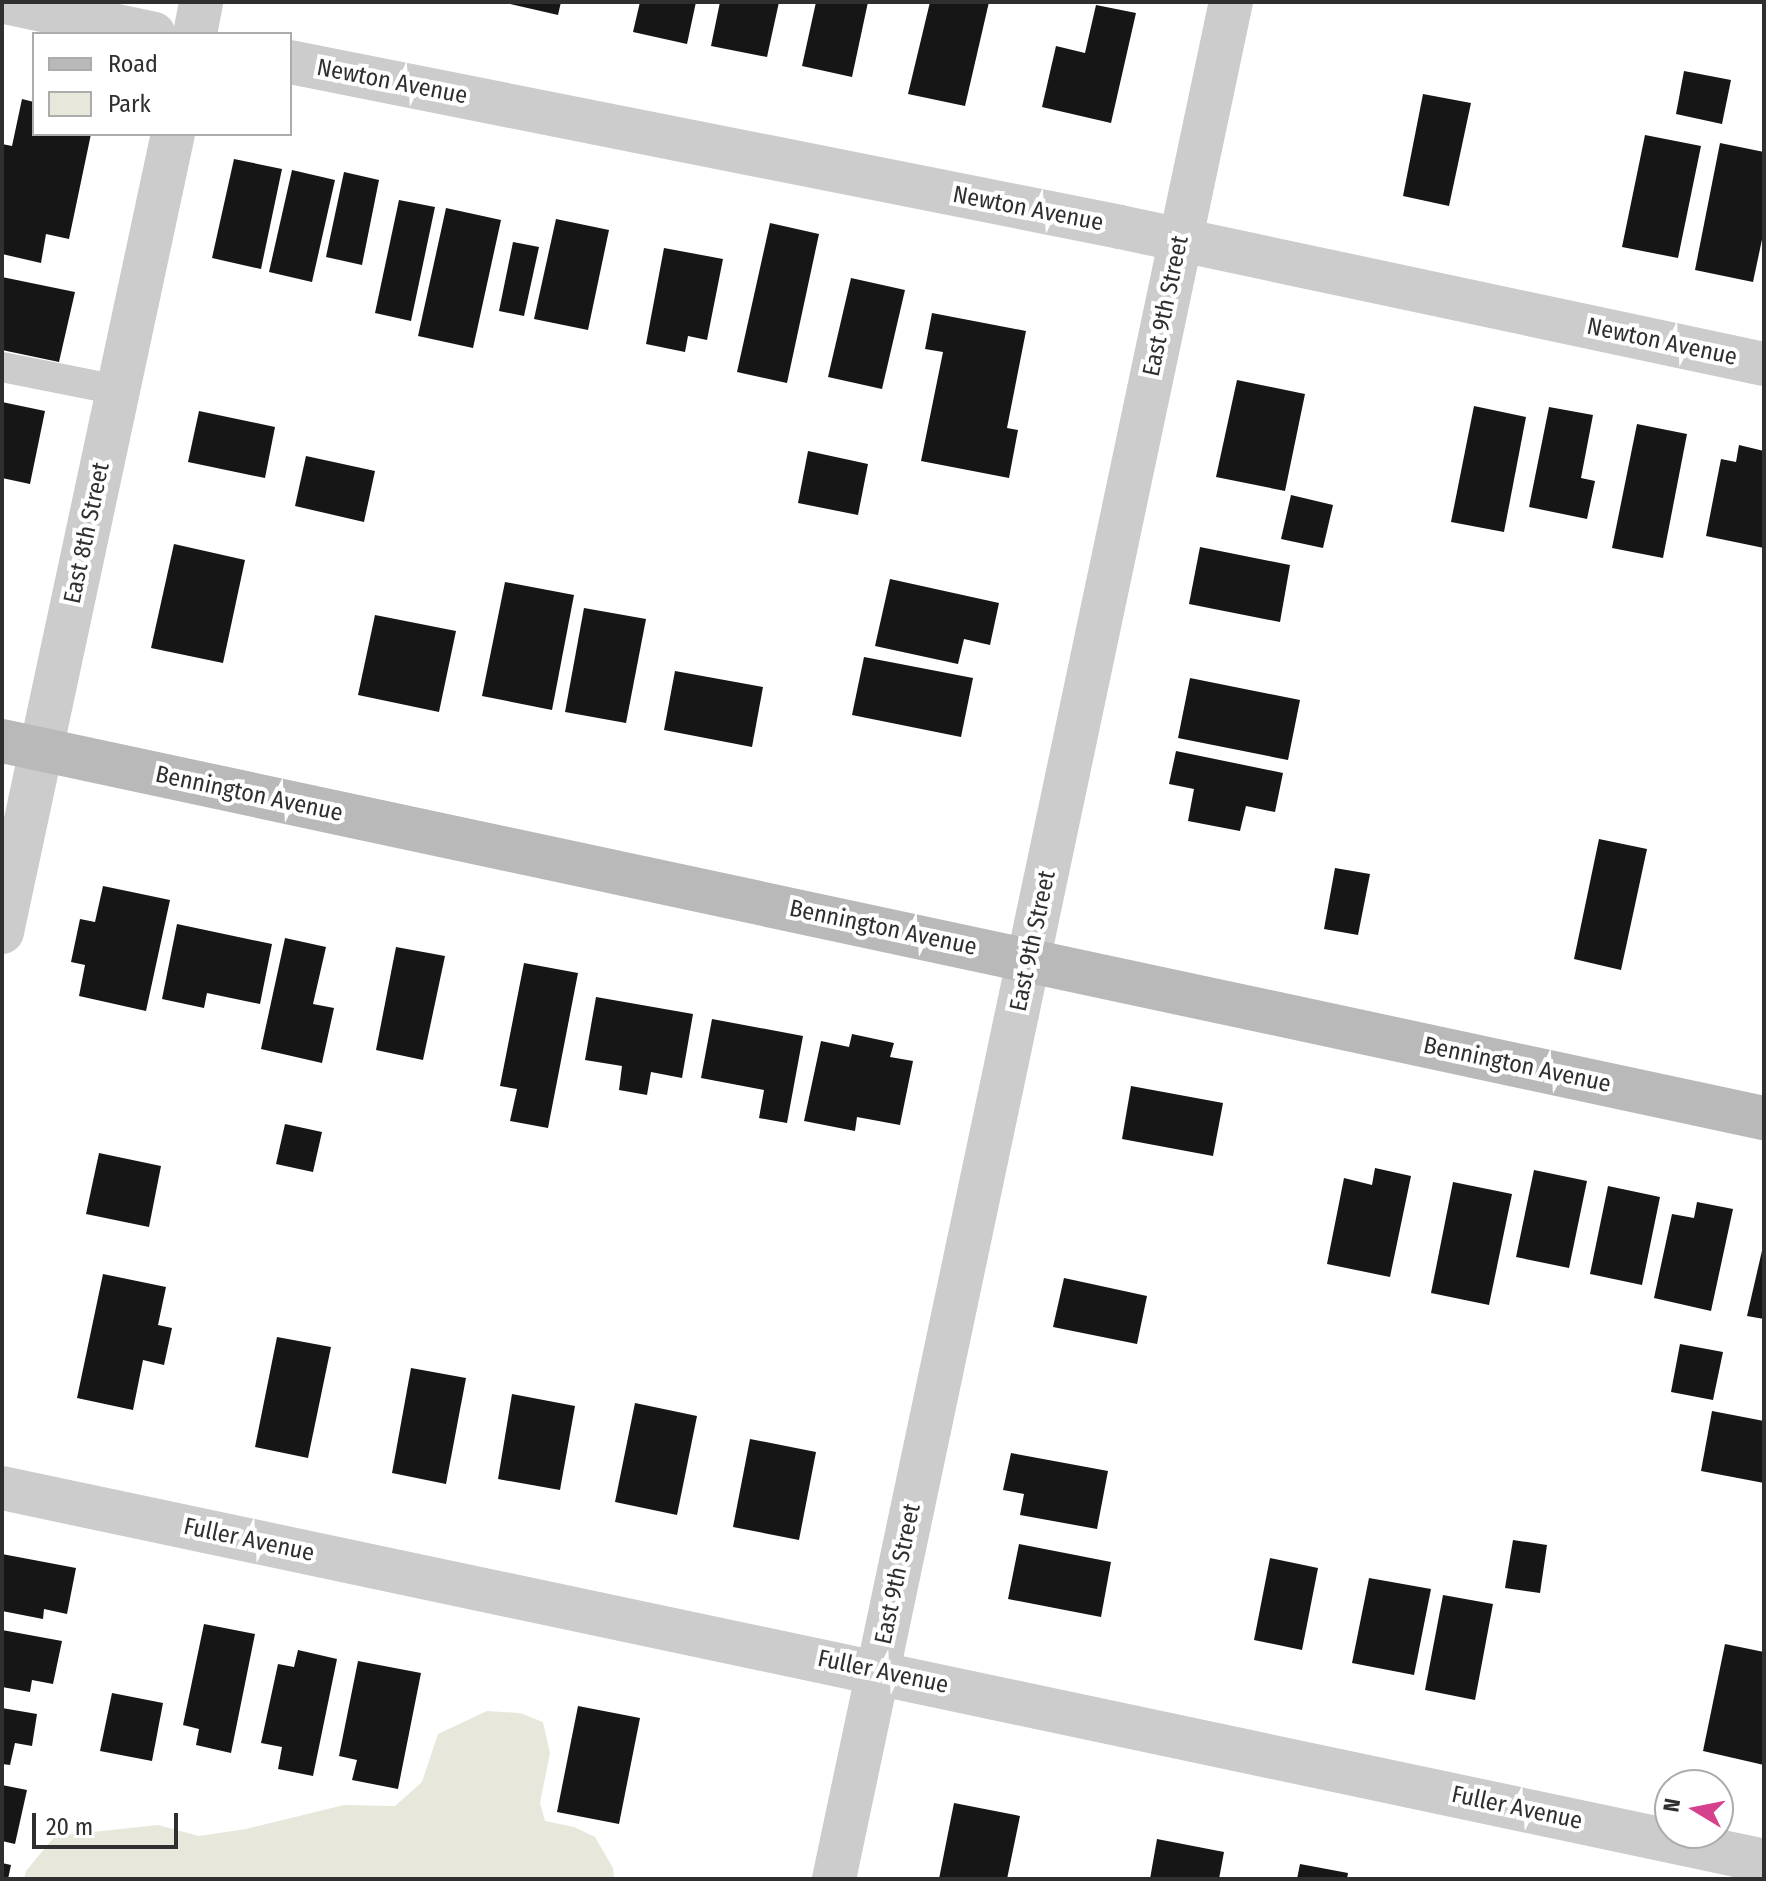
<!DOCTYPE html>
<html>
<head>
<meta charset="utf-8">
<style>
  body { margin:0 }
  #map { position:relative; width:1766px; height:1881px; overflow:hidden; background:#fff; font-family:"Fira Sans Condensed",sans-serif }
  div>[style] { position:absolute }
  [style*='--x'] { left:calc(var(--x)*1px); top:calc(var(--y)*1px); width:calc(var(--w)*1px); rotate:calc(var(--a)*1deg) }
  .green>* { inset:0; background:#e7e8db }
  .building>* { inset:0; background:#161616 }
  .lane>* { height:30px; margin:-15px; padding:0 15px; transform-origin:15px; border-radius:15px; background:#ccc }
  .street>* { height:44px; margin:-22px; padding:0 22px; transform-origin:22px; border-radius:22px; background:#ccc }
  .secondary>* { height:44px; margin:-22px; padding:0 22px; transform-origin:22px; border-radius:22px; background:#b9b9b9 }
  span { translate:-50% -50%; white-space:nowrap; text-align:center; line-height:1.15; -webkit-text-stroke:8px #fff; paint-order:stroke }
  .street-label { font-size:24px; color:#2f2f2f }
  .frame { position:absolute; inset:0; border:4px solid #2f2f2f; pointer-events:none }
  .legend { position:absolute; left:32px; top:32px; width:260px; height:104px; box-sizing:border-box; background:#fff; border:2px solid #acacac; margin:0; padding:10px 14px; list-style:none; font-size:24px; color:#2f2f2f }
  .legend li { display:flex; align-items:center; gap:16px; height:40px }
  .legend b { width:40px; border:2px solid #acacac }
  .north { position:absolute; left:1654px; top:1769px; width:80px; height:80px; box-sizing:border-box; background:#fff; border:2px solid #acacac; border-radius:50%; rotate:280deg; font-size:22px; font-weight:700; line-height:32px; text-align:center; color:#2f2f2f }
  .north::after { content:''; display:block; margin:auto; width:28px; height:36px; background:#d5418c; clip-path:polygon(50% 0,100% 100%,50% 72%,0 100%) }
  .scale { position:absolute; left:32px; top:1813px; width:146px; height:36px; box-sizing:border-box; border:4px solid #2f2f2f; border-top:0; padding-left:10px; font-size:24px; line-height:28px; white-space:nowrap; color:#2f2f2f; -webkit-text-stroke:6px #fff; paint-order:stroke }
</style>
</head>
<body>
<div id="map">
  <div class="green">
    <i style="clip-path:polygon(487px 1711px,520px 1713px,543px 1722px,550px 1753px,540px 1803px,545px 1821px,574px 1827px,595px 1837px,613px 1868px,614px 1879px,24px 1879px,26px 1871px,55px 1836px,158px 1825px,199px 1836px,246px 1829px,344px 1805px,395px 1806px,422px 1782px,438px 1734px)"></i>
  </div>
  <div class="building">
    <i style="clip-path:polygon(501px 2px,561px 2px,558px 15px)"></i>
    <i style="clip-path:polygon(640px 2px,696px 2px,687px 44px,633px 32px)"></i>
    <i style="clip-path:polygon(720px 2px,779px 2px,767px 57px,711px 46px)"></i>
    <i style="clip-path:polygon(816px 2px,868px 2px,852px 77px,802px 66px)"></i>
    <i style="clip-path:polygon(930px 2px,989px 2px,965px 106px,908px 94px)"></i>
    <i style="clip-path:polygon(1096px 5px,1136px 13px,1111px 123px,1042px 107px,1056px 46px,1085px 53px)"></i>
    <i style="clip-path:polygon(1684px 71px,1731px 80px,1722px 124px,1676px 114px)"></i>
    <i style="clip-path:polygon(1423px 94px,1471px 103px,1449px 206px,1403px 196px)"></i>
    <i style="clip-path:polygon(22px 99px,34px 102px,34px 134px,91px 134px,69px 239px,46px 234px,41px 263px,2px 254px,2px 144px,12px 146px)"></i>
    <i style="clip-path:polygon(1645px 135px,1701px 146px,1678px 258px,1622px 247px)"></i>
    <i style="clip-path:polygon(1720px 143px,1764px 152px,1764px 230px,1753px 282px,1695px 270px)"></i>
    <i style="clip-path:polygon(234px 159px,282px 169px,261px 269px,212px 258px)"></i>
    <i style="clip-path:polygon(292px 170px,335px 180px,312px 282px,269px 272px)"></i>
    <i style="clip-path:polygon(344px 172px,379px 180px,362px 265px,326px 257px)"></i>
    <i style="clip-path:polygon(399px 200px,435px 207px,411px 321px,375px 313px)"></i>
    <i style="clip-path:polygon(446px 208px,501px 220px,473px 348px,418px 336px)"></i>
    <i style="clip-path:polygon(556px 219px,609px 230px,588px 330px,534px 319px)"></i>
    <i style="clip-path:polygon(770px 223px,819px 234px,787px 383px,737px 372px)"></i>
    <i style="clip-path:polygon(513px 242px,539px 247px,524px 316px,499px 311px)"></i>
    <i style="clip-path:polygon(664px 248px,723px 259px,707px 340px,688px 336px,685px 352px,646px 344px)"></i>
    <i style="clip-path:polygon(2px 277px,75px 292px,59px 362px,2px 350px)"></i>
    <i style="clip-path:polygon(851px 278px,905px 290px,882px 389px,828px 377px)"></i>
    <i style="clip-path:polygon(932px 313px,1026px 331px,1007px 428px,1018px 430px,1009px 478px,921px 461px,943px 352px,925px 349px)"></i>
    <i style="clip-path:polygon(1237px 380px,1305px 394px,1285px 491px,1216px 477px)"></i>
    <i style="clip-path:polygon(2px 402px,45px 411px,30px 484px,2px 478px)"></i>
    <i style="clip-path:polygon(1474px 406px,1526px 417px,1504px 532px,1451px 522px)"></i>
    <i style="clip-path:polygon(1549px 407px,1593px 415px,1581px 478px,1595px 481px,1587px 519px,1529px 507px)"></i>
    <i style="clip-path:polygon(199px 411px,275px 427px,265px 478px,188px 462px)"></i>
    <i style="clip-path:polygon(1637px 424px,1687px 434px,1663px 558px,1612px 548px)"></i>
    <i style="clip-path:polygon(1739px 445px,1764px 451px,1764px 548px,1706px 536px,1721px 459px,1736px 462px)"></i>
    <i style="clip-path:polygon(808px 451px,868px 464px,858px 515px,798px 503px)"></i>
    <i style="clip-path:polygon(306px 456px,375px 471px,364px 522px,295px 506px)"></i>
    <i style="clip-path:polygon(1291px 495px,1333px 505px,1323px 548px,1281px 539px)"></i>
    <i style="clip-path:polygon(174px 544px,245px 560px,223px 663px,151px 648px)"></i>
    <i style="clip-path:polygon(1200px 547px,1290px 565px,1280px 622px,1189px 604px)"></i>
    <i style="clip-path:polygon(890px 579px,999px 603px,990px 645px,964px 639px,958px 664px,875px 646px)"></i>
    <i style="clip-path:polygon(505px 582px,574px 595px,552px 710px,482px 696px)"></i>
    <i style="clip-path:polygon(584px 608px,646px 619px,626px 723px,565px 712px)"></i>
    <i style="clip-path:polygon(375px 615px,456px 631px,439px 712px,358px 695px)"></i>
    <i style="clip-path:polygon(864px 657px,973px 678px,961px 737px,852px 715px)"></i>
    <i style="clip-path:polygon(675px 671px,763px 687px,752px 747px,664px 730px)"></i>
    <i style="clip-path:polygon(1190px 678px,1300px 700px,1288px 760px,1178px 738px)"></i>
    <i style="clip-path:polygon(1176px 751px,1283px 773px,1275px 812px,1246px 806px,1240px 831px,1188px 821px,1194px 789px,1169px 784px)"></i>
    <i style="clip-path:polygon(1599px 839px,1647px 849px,1621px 970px,1574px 959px)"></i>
    <i style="clip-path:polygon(1335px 868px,1370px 874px,1358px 935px,1324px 929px)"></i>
    <i style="clip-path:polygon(103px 886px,170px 900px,146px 1011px,79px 996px,85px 965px,71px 962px,80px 919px,95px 922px)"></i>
    <i style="clip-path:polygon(177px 924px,272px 944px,260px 1004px,207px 993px,204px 1008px,162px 999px)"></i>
    <i style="clip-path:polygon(285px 938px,326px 947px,313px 1004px,334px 1008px,322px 1063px,261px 1049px)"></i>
    <i style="clip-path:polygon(396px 947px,445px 956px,423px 1060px,376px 1050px)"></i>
    <i style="clip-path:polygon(524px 963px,578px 973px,548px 1128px,510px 1121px,517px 1089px,500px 1086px)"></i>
    <i style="clip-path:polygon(596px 997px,693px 1014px,682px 1078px,651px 1072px,647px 1095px,619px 1090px,622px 1066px,585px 1060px)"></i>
    <i style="clip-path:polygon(712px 1019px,803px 1036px,787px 1123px,759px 1118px,764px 1090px,701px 1078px)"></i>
    <i style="clip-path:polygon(852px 1034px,894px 1043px,890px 1057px,913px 1061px,900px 1125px,857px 1117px,855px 1131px,804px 1121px,821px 1041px,849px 1047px)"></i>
    <i style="clip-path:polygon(1131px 1086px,1223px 1103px,1213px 1156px,1122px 1139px)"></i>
    <i style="clip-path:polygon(285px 1124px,322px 1132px,313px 1172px,276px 1164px)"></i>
    <i style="clip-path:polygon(99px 1153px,161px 1166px,149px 1227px,86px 1214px)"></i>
    <i style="clip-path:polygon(1375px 1168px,1411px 1176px,1390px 1277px,1327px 1264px,1344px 1178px,1372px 1185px)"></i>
    <i style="clip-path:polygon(1534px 1170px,1587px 1181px,1569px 1268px,1516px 1257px)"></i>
    <i style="clip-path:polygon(1453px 1182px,1512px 1194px,1489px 1305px,1431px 1293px)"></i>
    <i style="clip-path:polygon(1608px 1186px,1660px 1197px,1642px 1285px,1590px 1274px)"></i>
    <i style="clip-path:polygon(1697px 1202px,1733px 1209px,1711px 1311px,1654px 1298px,1672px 1214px,1694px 1218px)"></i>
    <i style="clip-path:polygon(1764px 1242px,1764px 1319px,1747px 1316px)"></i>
    <i style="clip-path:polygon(103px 1274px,166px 1287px,158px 1325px,172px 1328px,164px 1365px,143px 1360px,133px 1410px,77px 1398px)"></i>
    <i style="clip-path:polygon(1064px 1278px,1147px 1296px,1137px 1344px,1053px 1327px)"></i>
    <i style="clip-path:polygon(277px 1337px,331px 1347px,308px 1458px,255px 1447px)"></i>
    <i style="clip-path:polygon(1680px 1344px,1723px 1352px,1713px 1400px,1671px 1392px)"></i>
    <i style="clip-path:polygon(411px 1368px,466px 1378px,446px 1484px,392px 1473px)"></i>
    <i style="clip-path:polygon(512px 1394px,575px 1406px,560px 1490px,498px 1479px)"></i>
    <i style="clip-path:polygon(635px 1403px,697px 1416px,677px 1515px,615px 1502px)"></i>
    <i style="clip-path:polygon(1712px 1411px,1764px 1421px,1764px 1483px,1701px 1471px)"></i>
    <i style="clip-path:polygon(750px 1439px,816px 1452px,799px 1540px,733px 1527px)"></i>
    <i style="clip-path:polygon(1011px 1453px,1108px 1471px,1097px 1529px,1020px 1515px,1024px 1494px,1003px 1490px)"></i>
    <i style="clip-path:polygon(1513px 1540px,1547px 1545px,1540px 1593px,1505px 1588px)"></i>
    <i style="clip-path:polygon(1019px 1544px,1111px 1562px,1101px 1617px,1008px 1599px)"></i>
    <i style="clip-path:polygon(2px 1554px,76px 1568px,67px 1614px,44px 1609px,43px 1619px,2px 1611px)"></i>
    <i style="clip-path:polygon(1270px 1558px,1318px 1568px,1302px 1650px,1254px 1640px)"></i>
    <i style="clip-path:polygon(1369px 1578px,1431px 1589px,1414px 1675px,1352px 1663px)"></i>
    <i style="clip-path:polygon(1443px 1595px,1493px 1604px,1475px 1700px,1425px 1690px)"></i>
    <i style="clip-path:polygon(204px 1624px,255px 1634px,231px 1753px,196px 1745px,199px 1729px,183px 1725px)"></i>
    <i style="clip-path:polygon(2px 1630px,62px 1641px,53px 1684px,32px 1680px,30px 1692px,2px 1687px)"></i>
    <i style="clip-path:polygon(1725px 1644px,1764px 1652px,1764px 1765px,1703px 1751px)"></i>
    <i style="clip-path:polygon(298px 1650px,337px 1659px,313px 1776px,278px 1769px,282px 1747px,261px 1743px,278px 1664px,294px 1667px)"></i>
    <i style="clip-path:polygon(358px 1661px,421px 1673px,398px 1789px,352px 1780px,357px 1760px,339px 1756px)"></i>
    <i style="clip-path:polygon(112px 1693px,163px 1703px,152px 1761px,100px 1751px)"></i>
    <i style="clip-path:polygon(578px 1706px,640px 1718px,619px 1824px,557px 1812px)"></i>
    <i style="clip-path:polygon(2px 1708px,37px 1714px,32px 1746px,15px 1743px,10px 1765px,2px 1764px)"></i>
    <i style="clip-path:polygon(2px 1785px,27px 1790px,15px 1844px,2px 1841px)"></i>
    <i style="clip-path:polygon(954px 1803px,1020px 1816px,1007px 1879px,939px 1879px)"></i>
    <i style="clip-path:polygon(1157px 1839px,1224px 1852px,1219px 1879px,1150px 1879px)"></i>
    <i style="clip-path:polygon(2px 1863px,11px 1865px,8px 1879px,2px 1879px)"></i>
    <i style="clip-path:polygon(1300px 1864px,1348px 1873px,1347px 1879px,1297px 1879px)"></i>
  </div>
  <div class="lane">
    <i style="--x:2;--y:367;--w:118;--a:11.2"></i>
  </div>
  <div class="street">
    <i style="--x:5;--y:2;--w:152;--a:12.1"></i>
    <i style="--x:195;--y:34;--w:33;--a:-79"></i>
    <i style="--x:290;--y:62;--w:846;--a:11.24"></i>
    <i style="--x:1120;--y:227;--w:658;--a:12.01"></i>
    <i style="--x:2;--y:932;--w:816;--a:-77.91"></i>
    <i style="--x:2;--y:1488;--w:1801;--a:11.95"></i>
    <i style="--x:834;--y:1879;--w:1919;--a:-78.06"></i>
  </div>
  <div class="secondary">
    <i style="--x:2;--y:741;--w:1802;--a:12.08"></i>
  </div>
  <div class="street-label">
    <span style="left:392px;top:82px;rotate:11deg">Newton Avenue</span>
    <span style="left:1028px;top:209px;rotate:11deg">Newton Avenue</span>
    <span style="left:1166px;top:306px;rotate:-78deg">East 9th Street</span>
    <span style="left:1662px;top:342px;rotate:12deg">Newton Avenue</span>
    <span style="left:87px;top:533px;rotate:-78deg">East 8th Street</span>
    <span style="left:249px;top:794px;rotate:12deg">Bennington Avenue</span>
    <span style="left:883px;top:928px;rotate:12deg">Bennington Avenue</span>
    <span style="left:1033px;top:941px;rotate:-78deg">East 9th Street</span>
    <span style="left:1517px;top:1065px;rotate:12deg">Bennington Avenue</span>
    <span style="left:249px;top:1540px;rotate:12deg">Fuller Avenue</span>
    <span style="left:898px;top:1574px;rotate:-78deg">East 9th Street</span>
    <span style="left:883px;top:1672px;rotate:12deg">Fuller Avenue</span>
    <span style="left:1517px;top:1808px;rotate:12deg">Fuller Avenue</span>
  </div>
  <div class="frame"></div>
  <ul class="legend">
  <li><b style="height:10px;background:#b9b9b9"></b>Road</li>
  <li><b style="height:22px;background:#e7e8db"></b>Park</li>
  </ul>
  <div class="north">N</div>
  <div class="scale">20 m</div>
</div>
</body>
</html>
